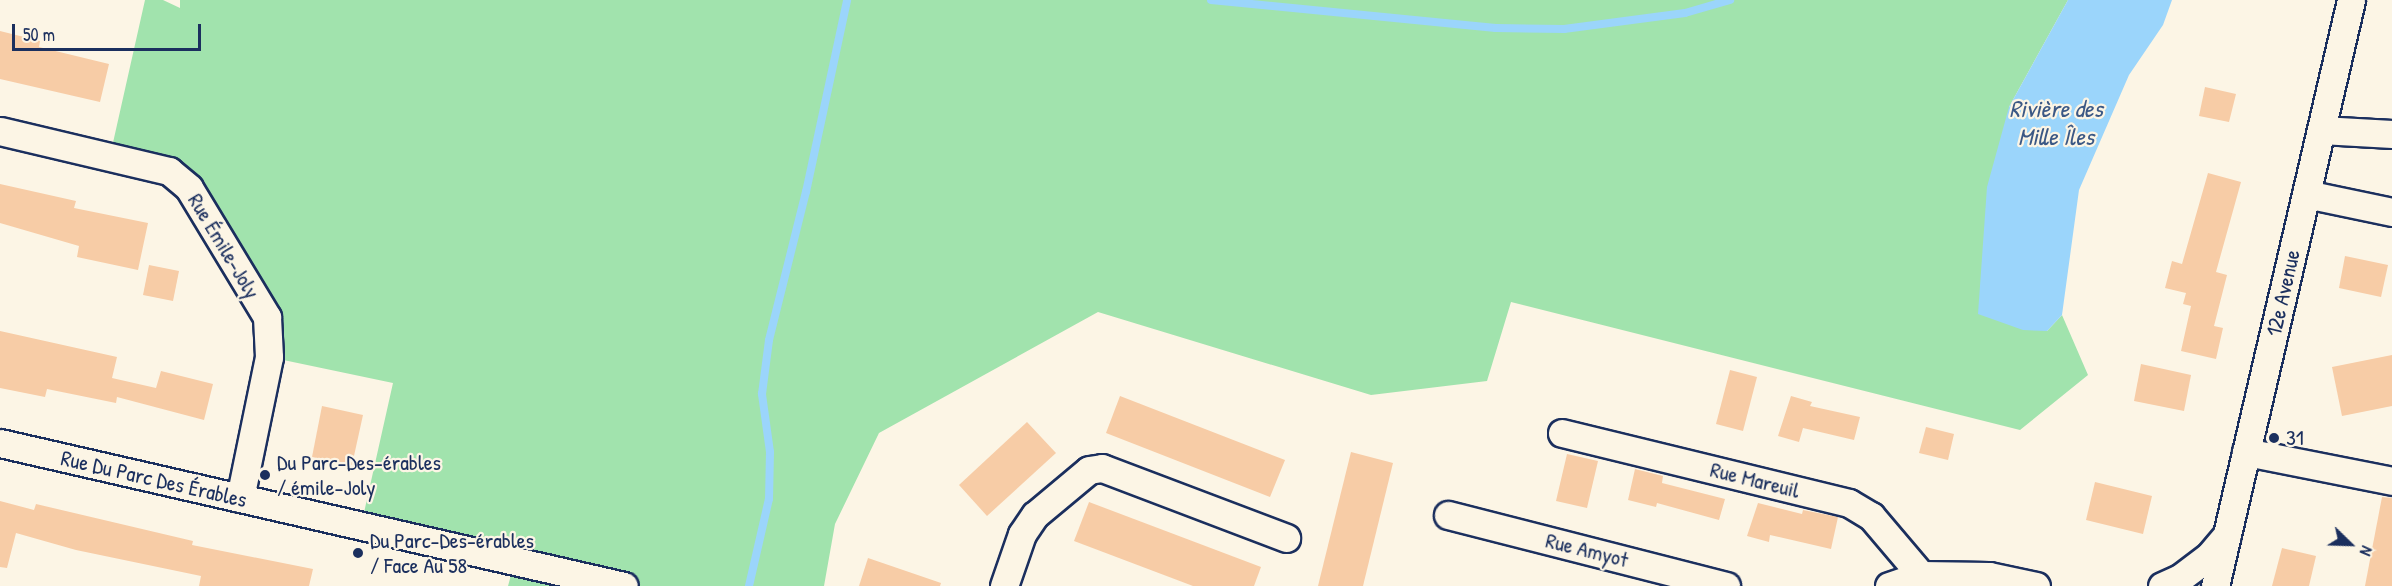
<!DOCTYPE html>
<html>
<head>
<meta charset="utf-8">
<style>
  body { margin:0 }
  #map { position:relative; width:2392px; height:586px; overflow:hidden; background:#fcf5e5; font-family:"Patrick Hand",sans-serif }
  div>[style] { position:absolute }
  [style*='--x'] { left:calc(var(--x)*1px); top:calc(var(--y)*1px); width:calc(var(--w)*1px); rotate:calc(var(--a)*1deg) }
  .green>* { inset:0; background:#a1e3ad }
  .water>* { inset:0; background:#9bd5fb }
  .stream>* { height:8px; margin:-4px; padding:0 4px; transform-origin:4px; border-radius:4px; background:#9bd5fb }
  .building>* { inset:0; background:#f7cca6 }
  .roads { filter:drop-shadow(2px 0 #1b2f5e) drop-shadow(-2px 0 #1b2f5e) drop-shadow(0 2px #1b2f5e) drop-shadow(0 -2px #1b2f5e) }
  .minor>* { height:27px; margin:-13.5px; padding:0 13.5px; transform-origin:13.5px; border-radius:13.5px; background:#fcf5e5 }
  .dots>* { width:16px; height:16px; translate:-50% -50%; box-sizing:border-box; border:3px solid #fcf5e5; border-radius:50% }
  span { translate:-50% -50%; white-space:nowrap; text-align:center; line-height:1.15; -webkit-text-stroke:4.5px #fcf5e5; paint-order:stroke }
  .street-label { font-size:22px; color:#1b2f5e }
  .poi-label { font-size:22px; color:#1b2f5e }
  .left { translate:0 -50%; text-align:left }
  .water-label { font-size:24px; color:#3b5885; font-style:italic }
  .north { position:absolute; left:2320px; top:514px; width:60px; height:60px; -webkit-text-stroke:4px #fcf5e5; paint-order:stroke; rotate:113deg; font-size:16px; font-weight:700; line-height:24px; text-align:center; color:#1b2f5e }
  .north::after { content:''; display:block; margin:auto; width:21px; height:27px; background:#1b2f5e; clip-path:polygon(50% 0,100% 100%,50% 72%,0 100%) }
  .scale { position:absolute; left:12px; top:24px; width:189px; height:27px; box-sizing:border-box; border:3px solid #1b2f5e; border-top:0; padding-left:8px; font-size:18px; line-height:21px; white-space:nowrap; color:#1b2f5e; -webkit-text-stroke:4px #fcf5e5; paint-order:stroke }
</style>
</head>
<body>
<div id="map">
  <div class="green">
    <i style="clip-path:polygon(145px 0,163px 0,180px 8px,180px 0,2068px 0,2009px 107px,2047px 331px,2062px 315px,2088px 375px,2020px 430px,1511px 302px,1487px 381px,1371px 395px,1098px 312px,879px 433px,835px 524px,824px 586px,508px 586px,514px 564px,361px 526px,393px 383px,269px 357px,267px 317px,189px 188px,110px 156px)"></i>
  </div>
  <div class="water">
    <i style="clip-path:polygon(2068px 0,2172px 0,2163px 25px,2129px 75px,2079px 190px,2062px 315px,2047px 331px,2023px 330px,1978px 314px,1987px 187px,2009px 107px)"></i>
  </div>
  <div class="stream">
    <i style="--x:1211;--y:0;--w:286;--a:5.6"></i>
    <i style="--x:1496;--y:28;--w:68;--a:0.8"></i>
    <i style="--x:1564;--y:29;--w:122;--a:-7.5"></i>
    <i style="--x:1685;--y:13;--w:47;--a:-16.1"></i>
    <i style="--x:749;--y:586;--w:89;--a:-77.1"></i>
    <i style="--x:769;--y:499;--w:47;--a:-88.8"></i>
    <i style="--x:770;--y:452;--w:59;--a:-97.9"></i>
    <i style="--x:762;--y:394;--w:54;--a:-82.6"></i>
    <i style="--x:769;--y:340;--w:153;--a:-76"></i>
    <i style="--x:806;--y:192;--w:196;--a:-77.9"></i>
  </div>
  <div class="building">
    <i style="clip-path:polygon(0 31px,40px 41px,39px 47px,109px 64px,100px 102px,0 79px)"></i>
    <i style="clip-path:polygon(2205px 87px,2236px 94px,2229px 122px,2199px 116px)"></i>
    <i style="clip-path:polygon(2208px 173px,2241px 182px,2216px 272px,2227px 275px,2214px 326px,2223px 328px,2216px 359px,2181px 351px,2191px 306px,2183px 304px,2186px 293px,2165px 288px,2172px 261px,2182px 264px)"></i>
    <i style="clip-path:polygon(0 184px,76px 201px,74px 208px,148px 223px,138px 270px,77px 257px,79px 246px,0 223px)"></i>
    <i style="clip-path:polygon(2345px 256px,2388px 265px,2381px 297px,2339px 288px)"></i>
    <i style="clip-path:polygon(149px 265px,179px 271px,173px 301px,143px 295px)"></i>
    <i style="clip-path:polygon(0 331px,117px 357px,112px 378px,156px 388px,161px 371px,213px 384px,204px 420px,117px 397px,116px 403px,47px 389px,45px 397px,0 388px)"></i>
    <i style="clip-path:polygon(2392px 355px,2392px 406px,2342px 416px,2332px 367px)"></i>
    <i style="clip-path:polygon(2141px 364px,2191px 375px,2184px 411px,2134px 401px)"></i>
    <i style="clip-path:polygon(1730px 370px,1757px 377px,1743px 431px,1716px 424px)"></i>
    <i style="clip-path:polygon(1120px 396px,1285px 460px,1270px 497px,1106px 433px)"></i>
    <i style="clip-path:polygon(1791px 396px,1812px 402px,1810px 406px,1860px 417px,1854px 440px,1803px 428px,1799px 442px,1778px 436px)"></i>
    <i style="clip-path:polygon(322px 406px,363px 415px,352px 465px,312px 457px)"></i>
    <i style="clip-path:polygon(1027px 422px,1056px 453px,987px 516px,959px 485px)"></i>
    <i style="clip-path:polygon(1926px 427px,1954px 434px,1948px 460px,1919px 453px)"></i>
    <i style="clip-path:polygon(1351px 452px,1393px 463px,1363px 586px,1318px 586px)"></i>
    <i style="clip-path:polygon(1567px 454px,1598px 461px,1587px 508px,1556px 501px)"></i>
    <i style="clip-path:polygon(1635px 469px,1663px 476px,1662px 483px,1725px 499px,1719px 520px,1657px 503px,1656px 507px,1628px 500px)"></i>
    <i style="clip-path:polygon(2095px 482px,2152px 496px,2143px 534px,2086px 520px)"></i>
    <i style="clip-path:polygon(2382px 497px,2392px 498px,2392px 586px,2365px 586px)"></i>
    <i style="clip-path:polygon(0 501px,34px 510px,36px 504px,193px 541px,192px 545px,313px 569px,309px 586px,199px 586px,201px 576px,76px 550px,16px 533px,7px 568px,0 567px)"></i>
    <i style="clip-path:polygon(1089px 502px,1261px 567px,1254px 586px,1193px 586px,1074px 541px)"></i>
    <i style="clip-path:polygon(1758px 503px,1802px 514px,1803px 510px,1838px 517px,1831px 549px,1770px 535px,1769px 542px,1747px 536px)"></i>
    <i style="clip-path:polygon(2282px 548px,2316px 556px,2309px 586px,2272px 586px)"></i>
    <i style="clip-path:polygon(868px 558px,941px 583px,940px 586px,859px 586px)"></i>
  </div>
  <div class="roads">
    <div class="minor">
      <i style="--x:2321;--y:130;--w:71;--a:3.2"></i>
      <i style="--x:0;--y:131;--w:174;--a:13.3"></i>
      <i style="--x:169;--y:171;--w:26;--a:40"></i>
      <i style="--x:189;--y:188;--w:151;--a:58.8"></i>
      <i style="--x:267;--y:317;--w:40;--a:87.1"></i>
      <i style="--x:269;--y:357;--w:144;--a:101.6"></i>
      <i style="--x:2306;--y:194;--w:88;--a:11.8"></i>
      <i style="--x:1562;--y:433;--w:295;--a:13.7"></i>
      <i style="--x:1849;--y:503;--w:26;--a:31"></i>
      <i style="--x:1871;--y:516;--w:77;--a:49.7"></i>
      <i style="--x:0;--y:443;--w:640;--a:12.91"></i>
      <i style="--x:2246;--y:452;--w:149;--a:11.2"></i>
      <i style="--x:1448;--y:515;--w:287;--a:14.3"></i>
      <i style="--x:1004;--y:586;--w:55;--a:-70.9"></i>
      <i style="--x:1022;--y:534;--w:23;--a:-56"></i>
      <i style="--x:1035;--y:515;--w:70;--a:-39.8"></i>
      <i style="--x:1089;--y:470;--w:13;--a:-9"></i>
      <i style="--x:1102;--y:468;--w:197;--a:20.8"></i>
      <i style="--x:1889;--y:586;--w:34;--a:-19"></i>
      <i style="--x:1921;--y:575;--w:68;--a:0.8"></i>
      <i style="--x:1989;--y:576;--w:48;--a:12"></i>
      <i style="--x:2162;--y:586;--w:20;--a:-24"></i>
      <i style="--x:2180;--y:578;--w:38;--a:-37"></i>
      <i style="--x:2210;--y:555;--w:26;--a:-50"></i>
      <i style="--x:2215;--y:586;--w:602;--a:-76.93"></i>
    </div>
  </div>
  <div class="dots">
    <i style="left:2274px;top:438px;background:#1b2f5e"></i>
    <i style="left:265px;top:475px;background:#1b2f5e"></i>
    <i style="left:358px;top:553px;background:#1b2f5e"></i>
  </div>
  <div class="street-label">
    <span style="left:224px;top:246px;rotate:59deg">Rue Émile-Joly</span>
    <span style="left:2283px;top:293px;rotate:-77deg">12e Avenue</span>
    <span style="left:154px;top:479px;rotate:13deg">Rue Du Parc Des Érables</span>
    <span style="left:1755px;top:480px;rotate:14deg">Rue Mareuil</span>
    <span style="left:1587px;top:550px;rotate:14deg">Rue Amyot</span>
  </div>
  <div class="poi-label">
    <span class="left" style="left:2286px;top:438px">31</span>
    <span class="left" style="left:277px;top:475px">Du Parc-Des-érables<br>/ émile-Joly</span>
    <span class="left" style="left:370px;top:553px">Du Parc-Des-érables<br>/ Face Au 58</span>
  </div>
  <div class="water-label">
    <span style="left:2056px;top:123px">Rivière des<br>Mille Îles</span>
  </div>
  <div class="north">N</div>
  <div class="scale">50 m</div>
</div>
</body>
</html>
